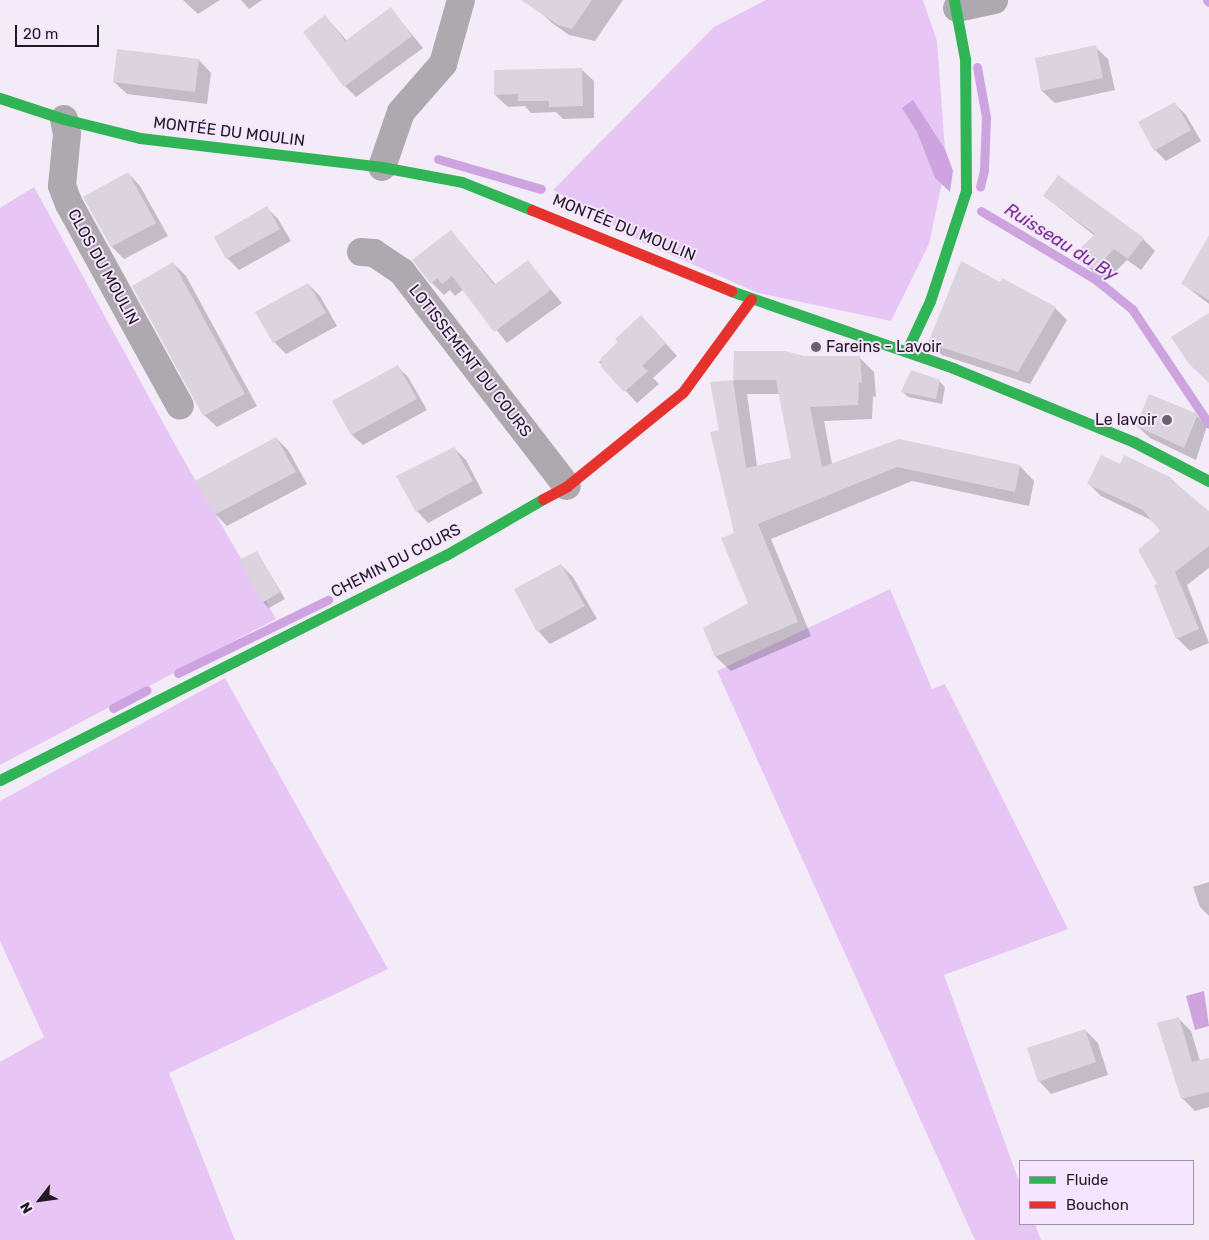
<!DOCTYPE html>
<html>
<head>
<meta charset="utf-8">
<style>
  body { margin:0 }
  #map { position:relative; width:1209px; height:1240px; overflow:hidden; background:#f4ebf8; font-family:Rubik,sans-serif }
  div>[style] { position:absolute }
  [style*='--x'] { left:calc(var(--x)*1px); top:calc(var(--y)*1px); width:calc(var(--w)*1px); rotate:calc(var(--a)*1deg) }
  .green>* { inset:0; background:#e7c6f6 }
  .water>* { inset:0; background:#cea4e0 }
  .shadow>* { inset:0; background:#0003 }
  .stream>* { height:9px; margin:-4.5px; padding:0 4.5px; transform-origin:4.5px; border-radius:4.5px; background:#cea4e0 }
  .building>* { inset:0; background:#dbd3de }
  .street>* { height:28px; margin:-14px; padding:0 14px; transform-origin:14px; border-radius:14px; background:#ada9af }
  .fast>* { height:11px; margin:-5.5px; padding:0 5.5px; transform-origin:5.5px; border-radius:5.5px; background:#30b455 }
  .jam>* { height:11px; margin:-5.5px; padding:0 5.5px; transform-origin:5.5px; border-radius:5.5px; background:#e5322d }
  .dots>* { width:14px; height:14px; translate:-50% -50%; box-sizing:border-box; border:2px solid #f6e5fe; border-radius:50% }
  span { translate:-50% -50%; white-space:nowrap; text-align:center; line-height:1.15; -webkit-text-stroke:4px #f6e5fe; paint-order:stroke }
  .street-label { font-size:16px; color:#211924 }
  .poi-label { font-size:16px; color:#211924 }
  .left { translate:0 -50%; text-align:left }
  .right { translate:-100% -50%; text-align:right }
  .water-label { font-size:18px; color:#753090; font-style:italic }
  .legend { position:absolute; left:1019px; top:1160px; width:175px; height:65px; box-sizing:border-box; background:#f6e5fe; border:1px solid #a193a7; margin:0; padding:6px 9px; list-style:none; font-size:15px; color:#211924 }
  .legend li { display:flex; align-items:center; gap:10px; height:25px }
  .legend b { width:25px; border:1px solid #a193a7 }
  .north { position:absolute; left:15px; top:1175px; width:50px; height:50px; -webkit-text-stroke:4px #f6e5fe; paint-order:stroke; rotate:240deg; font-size:14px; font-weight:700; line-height:20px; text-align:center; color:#211924 }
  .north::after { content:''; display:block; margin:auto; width:18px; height:22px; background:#211924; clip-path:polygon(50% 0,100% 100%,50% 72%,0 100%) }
  .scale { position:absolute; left:15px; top:25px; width:84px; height:22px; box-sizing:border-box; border:2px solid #211924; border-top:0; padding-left:6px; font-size:15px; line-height:18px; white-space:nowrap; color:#211924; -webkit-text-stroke:4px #f6e5fe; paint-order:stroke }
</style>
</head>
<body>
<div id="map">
  <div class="green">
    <i style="clip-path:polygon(766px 0,923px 0,937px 41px,946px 164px,929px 244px,891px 321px,758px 293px,644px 243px,553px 190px,714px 27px)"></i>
    <i style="clip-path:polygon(34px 187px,178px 450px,276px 619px,0 765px,0 208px)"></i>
    <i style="clip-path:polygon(890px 589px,932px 689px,945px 684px,1068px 929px,944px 975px,1020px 1184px,1020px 1224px,1035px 1224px,1041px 1240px,975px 1240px,717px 671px)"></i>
    <i style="clip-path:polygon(225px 678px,388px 969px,169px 1073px,235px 1240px,0 1240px,0 1062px,44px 1037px,0 941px,0 801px)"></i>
  </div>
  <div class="water">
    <i style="clip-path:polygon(913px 100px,945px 149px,953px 171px,950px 192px,935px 178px,917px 132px,902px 108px)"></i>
    <i style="clip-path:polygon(1204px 991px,1209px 1026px,1195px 1030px,1186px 996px)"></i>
  </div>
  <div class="shadow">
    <i style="clip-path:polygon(183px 0,220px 0,198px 14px)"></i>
    <i style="clip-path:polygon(241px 0,262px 0,249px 9px)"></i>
    <i style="clip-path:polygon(551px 0,623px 0,595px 41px,569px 35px,552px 23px,541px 13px)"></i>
    <i style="clip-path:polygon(391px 9px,423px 48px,356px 97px,345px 86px,325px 16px,347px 41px)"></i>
    <i style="clip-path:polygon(1095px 47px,1108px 59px,1115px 90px,1055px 103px,1042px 91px,1036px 59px)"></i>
    <i style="clip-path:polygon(199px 60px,211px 73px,207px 104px,127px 94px,114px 82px)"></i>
    <i style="clip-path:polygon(581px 69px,594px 81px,594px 118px,563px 119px,556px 112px,531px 113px,525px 106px,508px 107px,495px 95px)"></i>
    <i style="clip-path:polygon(1175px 104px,1186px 115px,1201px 141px,1166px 161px,1155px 150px)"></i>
    <i style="clip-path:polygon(128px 173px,140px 186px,168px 236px,124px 259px,112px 247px,85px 197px)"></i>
    <i style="clip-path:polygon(1044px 196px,1143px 239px,1155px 251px,1141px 270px,1127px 260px,1104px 283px,1076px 255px,1095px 236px)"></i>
    <i style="clip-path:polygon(266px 207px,278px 219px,291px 241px,239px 270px,227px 258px)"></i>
    <i style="clip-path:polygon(451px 231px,496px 285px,528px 262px,562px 303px,507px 343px,464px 289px,455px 296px,450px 290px,444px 295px,432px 283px)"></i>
    <i style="clip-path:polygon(1209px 237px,1209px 304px,1183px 284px)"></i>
    <i style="clip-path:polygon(173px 263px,186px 276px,257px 406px,217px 427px,204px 415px)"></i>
    <i style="clip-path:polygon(1000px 283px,1055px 308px,1067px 320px,1030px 384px,942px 355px,929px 343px)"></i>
    <i style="clip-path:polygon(308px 284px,320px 296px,337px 326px,286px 354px,274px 342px)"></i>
    <i style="clip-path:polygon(653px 329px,677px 356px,653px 378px,659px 384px,637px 403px,599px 362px,620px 342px)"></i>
    <i style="clip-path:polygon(evenodd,735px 353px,803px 358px,859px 357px,874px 372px,876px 397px,873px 396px,872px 419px,824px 421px,832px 464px,1020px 466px,1034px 481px,1029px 506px,912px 481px,771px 539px,811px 636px,731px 671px,716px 657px,750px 604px,712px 383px,734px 381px,735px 353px,747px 394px,780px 394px,793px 459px,757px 466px,747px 394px)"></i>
    <i style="clip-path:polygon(398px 367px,408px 377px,427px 410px,363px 445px,352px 435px,334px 402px)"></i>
    <i style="clip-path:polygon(939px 381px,945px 387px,942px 404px,908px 397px,902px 391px)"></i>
    <i style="clip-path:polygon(1194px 413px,1207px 426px,1196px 460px,1150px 438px,1137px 426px)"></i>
    <i style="clip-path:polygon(276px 438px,288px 450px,307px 484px,227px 526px,215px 514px)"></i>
    <i style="clip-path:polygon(454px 448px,466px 460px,483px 493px,428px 523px,417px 511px)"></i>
    <i style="clip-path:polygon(1121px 465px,1171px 479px,1209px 513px,1209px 568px,1187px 585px,1209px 643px,1190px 651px,1177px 638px,1158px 584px,1161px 531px,1153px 521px,1101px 496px,1089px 484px)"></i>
    <i style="clip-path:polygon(257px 552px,285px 599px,269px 608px,263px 602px)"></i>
    <i style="clip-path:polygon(561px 565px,573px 577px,597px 619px,550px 644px,538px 631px)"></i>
    <i style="clip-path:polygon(1209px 882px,1209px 916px,1200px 907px,1193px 887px)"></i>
    <i style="clip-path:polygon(1179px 1019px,1191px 1031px,1200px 1061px,1209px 1059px,1209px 1107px,1195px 1111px,1182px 1098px)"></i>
    <i style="clip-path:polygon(1085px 1030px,1098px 1043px,1108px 1075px,1051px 1094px,1039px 1081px)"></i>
  </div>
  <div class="stream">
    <i style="--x:1207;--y:0;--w:3;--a:45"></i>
    <i style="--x:977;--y:67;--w:51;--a:79.8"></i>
    <i style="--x:986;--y:117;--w:53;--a:92.2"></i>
    <i style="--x:984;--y:170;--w:17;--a:103"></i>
    <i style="--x:438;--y:159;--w:107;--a:16.2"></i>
    <i style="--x:981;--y:211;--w:133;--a:30.8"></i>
    <i style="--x:1095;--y:279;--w:48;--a:39"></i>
    <i style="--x:1132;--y:309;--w:138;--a:56.2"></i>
    <i style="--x:178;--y:673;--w:167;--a:-26"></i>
    <i style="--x:113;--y:708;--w:38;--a:-28"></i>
  </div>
  <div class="building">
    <i style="clip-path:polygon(521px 0,592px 0,572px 29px,558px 25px)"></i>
    <i style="clip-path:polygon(391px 7px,412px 36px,344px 87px,303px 32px,325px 15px,345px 41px)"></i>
    <i style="clip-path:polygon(1096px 45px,1103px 78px,1041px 91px,1035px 58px)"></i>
    <i style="clip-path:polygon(117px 49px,199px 59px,195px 92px,113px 82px)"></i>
    <i style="clip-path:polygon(582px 68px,583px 106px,549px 107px,549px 101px,518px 101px,518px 94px,494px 95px,494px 70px)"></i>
    <i style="clip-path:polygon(1175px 102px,1191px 130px,1154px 151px,1138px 122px)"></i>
    <i style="clip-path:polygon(128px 172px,156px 223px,111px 247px,83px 197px)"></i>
    <i style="clip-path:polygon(1058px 175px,1144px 238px,1128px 259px,1114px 249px,1096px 268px,1087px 268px,1078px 260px,1078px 251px,1095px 234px,1043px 196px)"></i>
    <i style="clip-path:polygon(267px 206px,280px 229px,226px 259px,214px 237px)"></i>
    <i style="clip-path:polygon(451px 230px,494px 285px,528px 260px,551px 290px,494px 332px,452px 276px,442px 284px,437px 278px,431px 284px,412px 260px)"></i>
    <i style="clip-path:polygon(1209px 235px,1209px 300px,1181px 284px)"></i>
    <i style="clip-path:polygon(961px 261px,1000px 282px,1002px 278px,1056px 307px,1018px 372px,928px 343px)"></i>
    <i style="clip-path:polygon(173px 262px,245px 394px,203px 416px,132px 286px)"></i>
    <i style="clip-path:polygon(308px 283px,326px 313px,273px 343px,255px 312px)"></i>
    <i style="clip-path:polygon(1209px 313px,1209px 383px,1189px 364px,1171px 337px)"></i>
    <i style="clip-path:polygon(641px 315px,666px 343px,642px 366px,648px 371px,624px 392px,601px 367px,601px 358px,618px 342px,615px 339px)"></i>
    <i style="clip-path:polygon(evenodd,734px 351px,785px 351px,804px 356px,860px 356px,862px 383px,859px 382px,858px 405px,810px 407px,822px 467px,899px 439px,1020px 465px,1015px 492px,897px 467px,758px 524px,798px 622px,715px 657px,703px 628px,748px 603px,721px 538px,734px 533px,710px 432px,719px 430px,710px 382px,733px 380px,734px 351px,733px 380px,776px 380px,791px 458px,746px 468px,733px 380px)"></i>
    <i style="clip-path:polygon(398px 365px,417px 399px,351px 435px,332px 401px)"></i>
    <i style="clip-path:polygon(911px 370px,940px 380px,936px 399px,901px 392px)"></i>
    <i style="clip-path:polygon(1149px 394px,1198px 414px,1184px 448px,1136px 426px)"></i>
    <i style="clip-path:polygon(276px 437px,296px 472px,214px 515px,195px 481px)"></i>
    <i style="clip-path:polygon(454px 447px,473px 481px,416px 512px,396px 476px)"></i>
    <i style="clip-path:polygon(1101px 455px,1120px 464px,1124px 455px,1172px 478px,1171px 480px,1209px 511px,1209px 546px,1175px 572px,1199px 629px,1176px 639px,1154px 585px,1157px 584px,1138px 550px,1160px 531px,1143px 510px,1087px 484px)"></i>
    <i style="clip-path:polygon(257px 551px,280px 592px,262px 603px,239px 560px)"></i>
    <i style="clip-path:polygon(561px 564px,585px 606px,537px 632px,514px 589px)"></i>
    <i style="clip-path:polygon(1179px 1017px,1192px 1062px,1209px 1058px,1209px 1092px,1181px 1099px,1157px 1023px)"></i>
    <i style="clip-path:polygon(1085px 1029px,1096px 1062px,1038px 1082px,1027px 1048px)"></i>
  </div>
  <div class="street">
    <i style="--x:957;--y:8;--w:38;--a:-12"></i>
    <i style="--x:64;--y:119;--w:15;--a:79"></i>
    <i style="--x:67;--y:134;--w:52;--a:95.5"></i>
    <i style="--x:62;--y:186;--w:19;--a:69"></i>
    <i style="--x:69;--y:204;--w:230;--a:61.2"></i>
    <i style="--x:382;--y:167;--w:58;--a:-70.9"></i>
    <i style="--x:401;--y:112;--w:64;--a:-48.8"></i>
    <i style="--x:443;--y:64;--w:66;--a:-74.3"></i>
    <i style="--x:361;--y:252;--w:13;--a:4"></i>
    <i style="--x:374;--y:253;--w:34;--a:34"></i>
    <i style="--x:402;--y:272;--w:270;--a:52.4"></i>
  </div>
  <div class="fast">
    <i style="--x:0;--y:98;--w:67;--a:18.2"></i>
    <i style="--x:64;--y:119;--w:78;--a:14"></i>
    <i style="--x:140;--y:138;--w:244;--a:6.8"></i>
    <i style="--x:382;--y:167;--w:81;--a:10.6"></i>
    <i style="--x:462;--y:182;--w:75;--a:21.8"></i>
    <i style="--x:731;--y:291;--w:235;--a:19.1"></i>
    <i style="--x:953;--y:368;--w:196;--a:22.2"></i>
    <i style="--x:1134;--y:442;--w:85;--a:27.5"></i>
    <i style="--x:907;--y:350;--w:54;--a:-64.9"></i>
    <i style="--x:930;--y:301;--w:116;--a:-71.9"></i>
    <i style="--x:966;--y:191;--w:132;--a:-90.4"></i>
    <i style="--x:965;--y:59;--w:60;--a:-100.6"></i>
    <i style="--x:0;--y:780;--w:500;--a:-26.8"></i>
    <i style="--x:446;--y:555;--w:112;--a:-30"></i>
  </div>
  <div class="jam">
    <i style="--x:532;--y:210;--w:215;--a:22.1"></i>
    <i style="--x:543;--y:499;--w:27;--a:-28"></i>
    <i style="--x:567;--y:486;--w:149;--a:-39"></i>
    <i style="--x:683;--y:392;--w:115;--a:-53.8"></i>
  </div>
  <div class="dots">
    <i style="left:816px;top:347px;background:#6b626e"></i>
    <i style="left:1167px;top:420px;background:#6b626e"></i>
  </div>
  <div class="street-label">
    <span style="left:229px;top:132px;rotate:7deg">MONTÉE DU MOULIN</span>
    <span style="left:624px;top:228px;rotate:22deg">MONTÉE DU MOULIN</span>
    <span style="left:103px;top:267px;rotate:61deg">CLOS DU MOULIN</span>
    <span style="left:470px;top:361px;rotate:52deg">LOTISSEMENT DU COURS</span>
    <span style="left:396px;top:561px;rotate:-27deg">CHEMIN DU COURS</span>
  </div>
  <div class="poi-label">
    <span class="left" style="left:826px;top:347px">Fareins - Lavoir</span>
    <span class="right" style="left:1157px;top:420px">Le lavoir</span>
  </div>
  <div class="water-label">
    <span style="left:1061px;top:242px;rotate:32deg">Ruisseau du By</span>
  </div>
  <ul class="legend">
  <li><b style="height:6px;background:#30b455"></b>Fluide</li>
  <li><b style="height:6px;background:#e5322d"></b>Bouchon</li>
  </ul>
  <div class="north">N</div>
  <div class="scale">20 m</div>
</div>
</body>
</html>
